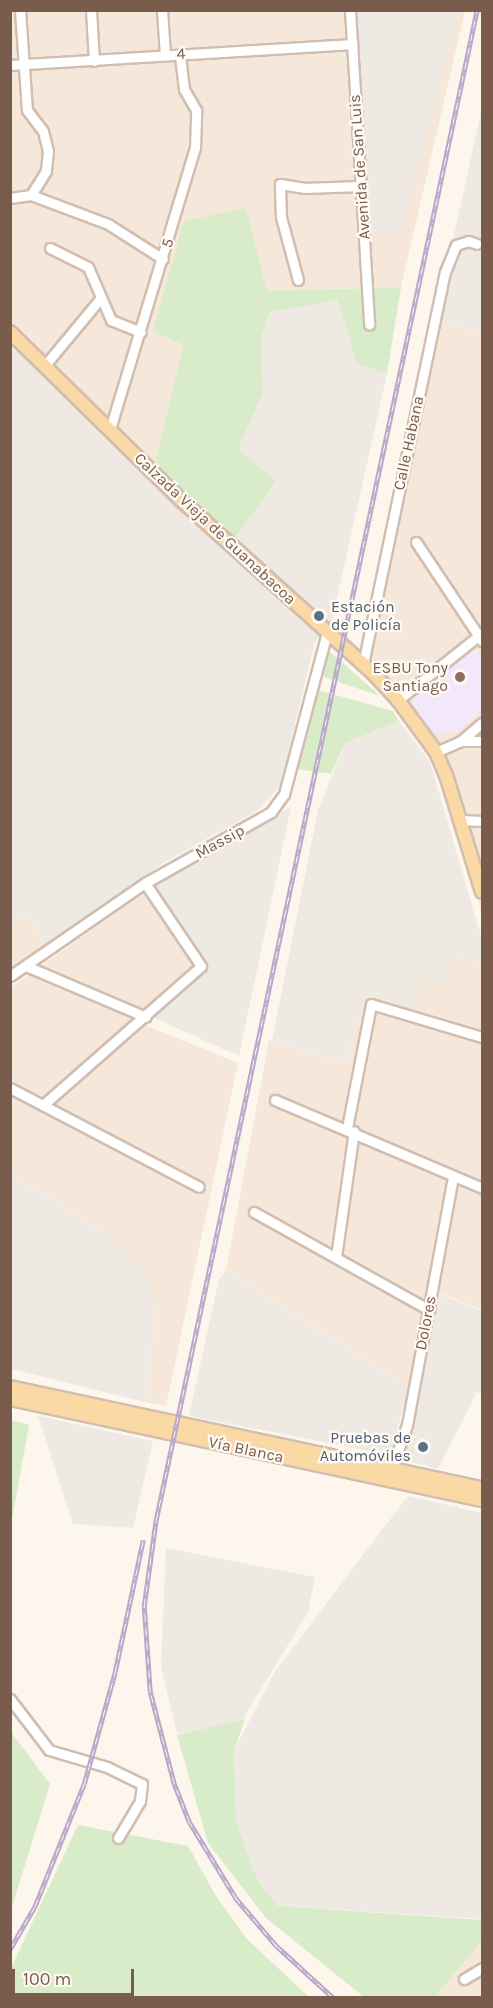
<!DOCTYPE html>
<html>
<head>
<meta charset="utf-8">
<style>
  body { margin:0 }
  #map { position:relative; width:493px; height:2008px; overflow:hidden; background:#fdf6ec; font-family:Karla,sans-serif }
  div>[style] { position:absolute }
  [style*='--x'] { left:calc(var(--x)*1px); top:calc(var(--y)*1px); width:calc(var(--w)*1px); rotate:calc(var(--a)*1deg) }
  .residential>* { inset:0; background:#f5e8da }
  .industrial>* { inset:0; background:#efe9e4 }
  .education>* { inset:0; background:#f3e8fa }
  .green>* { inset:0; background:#d8ecc9 }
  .roads { filter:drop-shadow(2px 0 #d1beb0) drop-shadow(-2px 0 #d1beb0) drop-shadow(0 2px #d1beb0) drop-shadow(0 -2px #d1beb0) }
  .minor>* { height:9px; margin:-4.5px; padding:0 4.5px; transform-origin:4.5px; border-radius:4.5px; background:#fff }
  .major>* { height:12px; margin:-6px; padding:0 6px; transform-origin:6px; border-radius:6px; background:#fbd9a5 }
  .rail>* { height:4.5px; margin-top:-2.25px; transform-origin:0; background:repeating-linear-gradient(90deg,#fffaf3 0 7px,#b9a8c9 0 14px); box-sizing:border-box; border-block:2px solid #b9a8c9 }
  .dots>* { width:16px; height:16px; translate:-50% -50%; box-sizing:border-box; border:3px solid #fffaf3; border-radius:50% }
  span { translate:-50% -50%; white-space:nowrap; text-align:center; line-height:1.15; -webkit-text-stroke:4.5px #fffaf3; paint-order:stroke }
  .street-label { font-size:16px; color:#7a5c4d }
  .service-label { font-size:16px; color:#4e5e75 }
  .left { translate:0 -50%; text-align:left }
  .right { translate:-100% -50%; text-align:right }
  .education-label { font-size:16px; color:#785e54 }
  .frame { position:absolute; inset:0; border:12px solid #7a5c4d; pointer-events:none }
  .scale { position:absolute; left:12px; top:1969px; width:122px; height:27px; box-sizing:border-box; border:3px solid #7a5c4d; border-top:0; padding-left:8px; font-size:18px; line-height:21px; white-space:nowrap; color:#7a5c4d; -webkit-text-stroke:4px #fffaf3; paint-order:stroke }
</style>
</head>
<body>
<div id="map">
  <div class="residential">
    <i style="clip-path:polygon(10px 11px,465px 11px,401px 287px,266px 291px,246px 208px,154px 331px,183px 345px,153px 472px,11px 332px)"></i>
    <i style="clip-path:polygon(435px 321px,482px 333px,482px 914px,461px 835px,430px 755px,369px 665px)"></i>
    <i style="clip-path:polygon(150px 889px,194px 967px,133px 1020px,238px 1063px,166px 1406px,145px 1402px,157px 1306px,106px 1233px,11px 1174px,10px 988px)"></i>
    <i style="clip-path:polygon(25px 913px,48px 944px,11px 969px,11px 920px)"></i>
    <i style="clip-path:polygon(454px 956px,482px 964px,482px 1310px,426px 1288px,409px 1388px,226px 1270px,269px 1040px,346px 1063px,366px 994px,422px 978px)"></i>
    <i style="clip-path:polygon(482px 1941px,482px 1997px,435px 1997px)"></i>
  </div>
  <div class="industrial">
    <i style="clip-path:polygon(355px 11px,457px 11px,399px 235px,371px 233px,372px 183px,366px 183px)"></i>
    <i style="clip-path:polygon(482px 108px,482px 333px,435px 321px)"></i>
    <i style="clip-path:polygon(337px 300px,357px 362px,387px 374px,330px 629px,315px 641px,280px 786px,257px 811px,165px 862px,48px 944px,25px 913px,11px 920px,10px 332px,153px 472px,232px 541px,238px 449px,263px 392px,261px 339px,271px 311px)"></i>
    <i style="clip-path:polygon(399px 721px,430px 762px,482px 939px,482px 964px,454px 956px,446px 981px,422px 979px,415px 1010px,366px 994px,346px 1063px,272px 1041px,318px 810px,345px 743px)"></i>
    <i style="clip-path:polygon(291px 807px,239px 1056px,152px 1017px,206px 968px,154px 886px)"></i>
    <i style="clip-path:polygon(11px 1174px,106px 1233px,146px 1275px,157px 1306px,145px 1402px,11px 1369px)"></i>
    <i style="clip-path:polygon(226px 1270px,409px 1388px,390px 1455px,189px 1416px,219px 1279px)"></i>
    <i style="clip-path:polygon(436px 1293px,482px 1311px,482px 1394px,477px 1392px,438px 1469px,405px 1460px,429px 1310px)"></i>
    <i style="clip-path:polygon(38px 1416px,153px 1441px,133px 1528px,73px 1524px)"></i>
    <i style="clip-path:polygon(408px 1496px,482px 1513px,482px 1919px,278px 1906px,257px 1879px,236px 1821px,234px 1751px,275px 1671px)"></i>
    <i style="clip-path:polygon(166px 1548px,315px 1577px,308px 1612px,241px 1722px,177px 1734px,161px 1666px)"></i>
  </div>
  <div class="education">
    <i style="clip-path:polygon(471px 650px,478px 651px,482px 657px,482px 710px,457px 732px,430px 733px,414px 716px,412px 697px)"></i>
  </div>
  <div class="green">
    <i style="clip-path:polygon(246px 208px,267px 291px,401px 287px,387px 374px,357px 363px,337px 300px,270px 312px,261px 339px,263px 392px,238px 449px,276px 481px,232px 542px,227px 533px,153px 472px,183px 345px,153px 331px,184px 221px)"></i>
    <i style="clip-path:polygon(327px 649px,380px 696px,324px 677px)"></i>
    <i style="clip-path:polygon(318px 690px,393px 711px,399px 721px,345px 743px,331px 774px,297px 769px)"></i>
    <i style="clip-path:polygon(11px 1420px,29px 1425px,11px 1525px,10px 1420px)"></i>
    <i style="clip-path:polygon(245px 1719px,234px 1751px,236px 1821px,257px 1879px,278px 1906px,482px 1920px,482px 1941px,435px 1997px,364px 1997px,266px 1918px,208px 1843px,177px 1735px)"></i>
    <i style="clip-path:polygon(11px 1732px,50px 1784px,11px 1910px)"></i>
    <i style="clip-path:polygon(78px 1825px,188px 1846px,216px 1896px,247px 1939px,309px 1997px,11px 1997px,10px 1970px)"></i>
  </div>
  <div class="roads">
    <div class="minor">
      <i style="--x:20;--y:10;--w:100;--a:86"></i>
      <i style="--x:27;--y:110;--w:26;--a:53"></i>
      <i style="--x:43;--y:131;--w:21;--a:76"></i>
      <i style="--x:48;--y:151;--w:20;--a:96"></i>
      <i style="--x:46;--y:171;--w:28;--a:122"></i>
      <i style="--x:91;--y:10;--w:51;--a:86.6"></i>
      <i style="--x:162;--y:10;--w:45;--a:86.2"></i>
      <i style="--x:350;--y:10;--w:315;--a:86.5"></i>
      <i style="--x:10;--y:65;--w:343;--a:-3.5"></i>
      <i style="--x:10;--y:198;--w:21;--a:-8"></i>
      <i style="--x:31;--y:195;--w:82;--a:20.6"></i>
      <i style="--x:108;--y:224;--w:65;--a:32.5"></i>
      <i style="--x:50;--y:248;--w:42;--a:26.6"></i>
      <i style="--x:88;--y:267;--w:58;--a:66.5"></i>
      <i style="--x:111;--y:320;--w:32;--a:22"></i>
      <i style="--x:298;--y:280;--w:65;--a:-105.1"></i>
      <i style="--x:281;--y:217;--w:33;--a:-92"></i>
      <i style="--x:280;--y:184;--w:24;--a:9"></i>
      <i style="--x:304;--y:188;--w:57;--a:-2"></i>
      <i style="--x:46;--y:364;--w:83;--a:-50.4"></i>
      <i style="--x:110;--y:429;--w:294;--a:-73.2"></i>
      <i style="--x:195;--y:148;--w:38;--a:-88"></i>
      <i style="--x:196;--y:110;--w:24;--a:-120"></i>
      <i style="--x:184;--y:89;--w:34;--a:-97"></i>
      <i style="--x:416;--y:542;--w:119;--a:56.3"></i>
      <i style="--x:363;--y:664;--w:400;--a:-78.2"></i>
      <i style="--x:445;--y:272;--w:29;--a:-68"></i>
      <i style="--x:456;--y:245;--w:13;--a:-18"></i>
      <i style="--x:468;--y:241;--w:9;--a:18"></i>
      <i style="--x:398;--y:700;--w:107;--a:-38.6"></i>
      <i style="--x:461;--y:741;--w:28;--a:-41"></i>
      <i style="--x:436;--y:752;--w:27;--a:-24"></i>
      <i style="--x:461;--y:741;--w:21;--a:0"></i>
      <i style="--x:461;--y:820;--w:21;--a:3"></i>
      <i style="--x:26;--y:966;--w:130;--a:23"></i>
      <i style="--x:10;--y:976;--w:164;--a:-34.6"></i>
      <i style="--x:145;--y:883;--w:145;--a:-29.4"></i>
      <i style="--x:271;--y:812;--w:22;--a:-54"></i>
      <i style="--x:284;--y:794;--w:168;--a:-75.1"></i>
      <i style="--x:10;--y:1088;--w:213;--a:27.6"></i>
      <i style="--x:275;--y:1100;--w:225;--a:23"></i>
      <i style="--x:43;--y:1105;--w:210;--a:-41.3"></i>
      <i style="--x:201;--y:966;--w:100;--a:-124"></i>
      <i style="--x:347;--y:1128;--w:126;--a:-79"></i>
      <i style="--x:371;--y:1004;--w:116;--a:16.6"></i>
      <i style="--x:254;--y:1212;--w:201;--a:29.2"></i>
      <i style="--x:336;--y:1257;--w:127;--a:-81.9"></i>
      <i style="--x:392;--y:1468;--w:46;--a:-70.8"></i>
      <i style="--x:407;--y:1425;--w:253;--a:-79.5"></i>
      <i style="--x:10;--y:1699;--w:64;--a:52.6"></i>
      <i style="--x:49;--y:1750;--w:60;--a:16.3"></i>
      <i style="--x:107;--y:1767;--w:39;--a:26"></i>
      <i style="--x:142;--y:1784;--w:17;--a:97"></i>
      <i style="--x:140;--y:1801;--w:43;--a:120.7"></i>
      <i style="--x:464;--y:1979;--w:21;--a:-31"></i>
    </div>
    <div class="major">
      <i style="--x:10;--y:332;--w:240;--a:44.5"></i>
      <i style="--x:181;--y:500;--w:254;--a:42"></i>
      <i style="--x:370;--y:670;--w:41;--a:47"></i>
      <i style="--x:398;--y:700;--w:64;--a:53.8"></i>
      <i style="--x:436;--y:752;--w:25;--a:67"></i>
      <i style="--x:446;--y:775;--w:122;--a:72.9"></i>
      <i style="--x:10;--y:1387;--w:483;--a:12.1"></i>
      <i style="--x:10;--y:1399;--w:483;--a:12.1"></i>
    </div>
  </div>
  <div class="rail">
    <i style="--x:10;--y:1949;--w:50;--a:-59.8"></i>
    <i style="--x:35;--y:1906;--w:131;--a:-68.1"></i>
    <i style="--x:84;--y:1784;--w:116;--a:-74.5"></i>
    <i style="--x:115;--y:1672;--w:135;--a:-78"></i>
    <i style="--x:333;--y:1998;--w:77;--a:-137.6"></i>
    <i style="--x:276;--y:1946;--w:62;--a:-130.4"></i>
    <i style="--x:236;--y:1899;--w:90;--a:-121.4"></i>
    <i style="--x:189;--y:1822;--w:41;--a:-111.5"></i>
    <i style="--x:174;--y:1784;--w:95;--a:-104.6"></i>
    <i style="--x:150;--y:1692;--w:86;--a:-94"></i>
    <i style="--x:144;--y:1606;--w:87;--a:-82.1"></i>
    <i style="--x:156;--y:1520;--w:1544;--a:-78"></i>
  </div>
  <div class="dots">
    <i style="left:319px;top:616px;background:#5c6f8a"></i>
    <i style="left:460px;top:677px;background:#8d6e63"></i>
    <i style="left:423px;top:1447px;background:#5c6f8a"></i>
  </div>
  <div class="street-label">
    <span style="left:181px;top:54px;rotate:-3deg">4</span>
    <span style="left:360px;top:167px;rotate:-94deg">Avenida de San Luis</span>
    <span style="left:168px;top:243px;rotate:-74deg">5</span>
    <span style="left:409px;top:443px;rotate:-78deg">Calle Habana</span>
    <span style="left:215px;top:529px;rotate:43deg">Calzada Vieja de Guanabacoa</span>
    <span style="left:220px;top:842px;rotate:-29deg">Massip</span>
    <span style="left:426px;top:1323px;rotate:-79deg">Dolores</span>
    <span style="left:246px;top:1450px;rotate:12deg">Vía Blanca</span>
  </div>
  <div class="service-label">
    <span class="left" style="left:331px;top:616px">Estación<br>de Policía</span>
    <span class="right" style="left:411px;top:1447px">Pruebas de<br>Automóviles</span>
  </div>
  <div class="education-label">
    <span class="right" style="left:448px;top:677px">ESBU Tony<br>Santiago</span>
  </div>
  <div class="frame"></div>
  <div class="scale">100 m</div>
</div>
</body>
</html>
